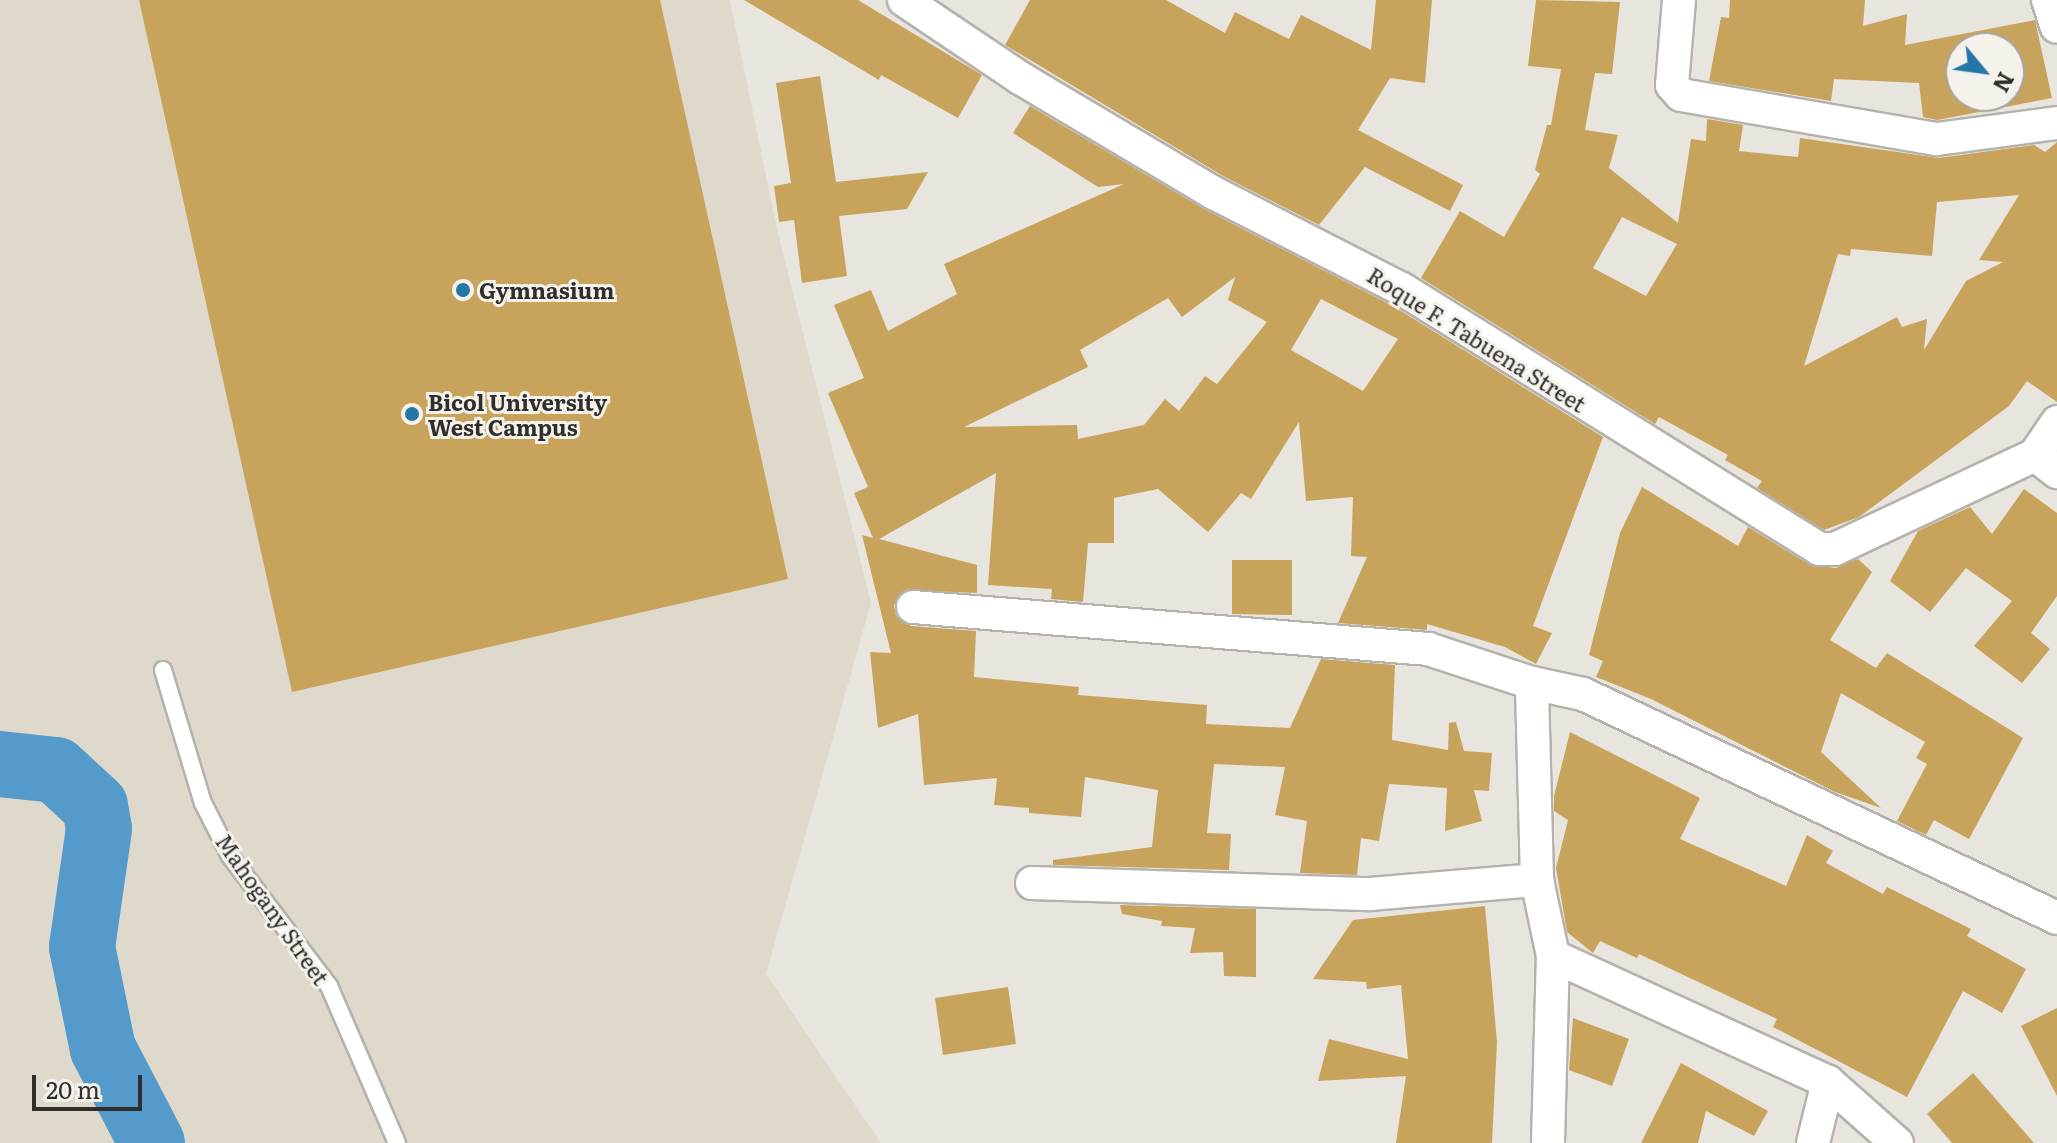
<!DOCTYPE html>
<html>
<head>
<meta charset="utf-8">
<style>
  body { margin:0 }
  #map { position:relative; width:2057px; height:1143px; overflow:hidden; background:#e8e5df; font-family:Literata,serif }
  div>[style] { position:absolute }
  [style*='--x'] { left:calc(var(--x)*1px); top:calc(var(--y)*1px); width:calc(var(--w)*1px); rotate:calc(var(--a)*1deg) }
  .built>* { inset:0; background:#dfd9cc }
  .river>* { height:66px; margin:-33px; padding:0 33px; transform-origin:33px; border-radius:33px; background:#549bcb }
  .building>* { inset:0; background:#c8a35b }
  .roads { filter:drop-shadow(2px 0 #b5b2ad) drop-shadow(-2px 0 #b5b2ad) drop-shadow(0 2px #b5b2ad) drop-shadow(0 -2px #b5b2ad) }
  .lane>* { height:16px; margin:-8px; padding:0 8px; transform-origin:8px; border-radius:8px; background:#fff }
  .street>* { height:32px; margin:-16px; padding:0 16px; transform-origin:16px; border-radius:16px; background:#fff }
  .dots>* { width:22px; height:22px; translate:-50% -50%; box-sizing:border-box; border:4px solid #f5f2ec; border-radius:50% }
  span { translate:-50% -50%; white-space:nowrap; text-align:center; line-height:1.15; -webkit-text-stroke:6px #f5f2ec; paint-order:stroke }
  .poi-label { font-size:22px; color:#2f2e2c; font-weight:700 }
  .left { translate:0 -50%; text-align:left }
  .street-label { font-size:22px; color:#2f2e2c }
  .north { position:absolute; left:1945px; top:32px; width:80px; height:80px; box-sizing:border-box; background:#f5f2ec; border:2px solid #a6a49f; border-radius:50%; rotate:119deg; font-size:22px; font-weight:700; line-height:32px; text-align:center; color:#2f2e2c }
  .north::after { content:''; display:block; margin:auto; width:28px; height:36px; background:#2476a7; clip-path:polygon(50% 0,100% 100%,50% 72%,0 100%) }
  .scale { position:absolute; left:32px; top:1075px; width:110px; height:36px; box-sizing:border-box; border:4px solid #2f2e2c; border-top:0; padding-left:10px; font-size:24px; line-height:28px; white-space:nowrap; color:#2f2e2c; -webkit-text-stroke:6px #f5f2ec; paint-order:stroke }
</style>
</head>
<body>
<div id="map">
  <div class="built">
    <i style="clip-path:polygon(0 0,730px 0,776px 225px,871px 603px,766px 974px,881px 1143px,0 1143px)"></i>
  </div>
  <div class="river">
    <i style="--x:0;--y:764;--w:56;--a:6.1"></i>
    <i style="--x:56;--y:770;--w:53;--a:42.7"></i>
    <i style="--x:95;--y:806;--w:23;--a:80"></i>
    <i style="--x:99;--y:829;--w:119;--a:98.2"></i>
    <i style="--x:82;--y:947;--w:104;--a:78.4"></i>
    <i style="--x:103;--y:1049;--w:106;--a:62.5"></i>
  </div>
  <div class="building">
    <i style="clip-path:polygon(139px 0,660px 0,788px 579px,292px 692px)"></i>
    <i style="clip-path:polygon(744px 0,858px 0,982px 75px,958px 118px,881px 75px,879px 80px)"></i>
    <i style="clip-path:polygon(1030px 0,1166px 0,1225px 33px,1235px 12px,1289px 39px,1301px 15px,1371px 50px,1376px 0,1432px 0,1425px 83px,1390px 78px,1358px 130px,1463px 185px,1450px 211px,1365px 167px,1319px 225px,1223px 176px,1005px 45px)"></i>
    <i style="clip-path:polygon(evenodd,1536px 0,1620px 2px,1612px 74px,1595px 73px,1585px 130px,1618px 135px,1609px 168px,1678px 223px,1691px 139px,1706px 141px,1707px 119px,1743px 125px,1739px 151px,1798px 157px,1800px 138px,1939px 158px,2034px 145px,2045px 152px,2057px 142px,2057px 402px,2027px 381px,2009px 406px,1859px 517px,1824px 530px,1757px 488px,1762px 481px,1725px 460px,1728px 455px,1659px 417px,1655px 424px,1421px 278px,1460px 211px,1504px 237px,1540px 174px,1535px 170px,1547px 125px,1551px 125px,1561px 69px,1528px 66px,1536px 0,2019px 195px,1979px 260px,2003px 262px,1966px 281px,1924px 350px,1927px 319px,1902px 327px,1897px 317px,1804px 366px,1838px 254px,1850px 256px,1851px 249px,1932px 256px,1937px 202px,2019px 195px,1536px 0,1622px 217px,1677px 244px,1646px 296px,1593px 268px,1622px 217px)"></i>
    <i style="clip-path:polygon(evenodd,1730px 0,1865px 0,1863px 26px,1907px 14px,1905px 45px,2035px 20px,2052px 98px,1937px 120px,1923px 117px,1919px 83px,1834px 79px,1831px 101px,1709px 81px,1721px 17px,1729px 18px,1730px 0,1961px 48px,2009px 48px,2009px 96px,1961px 96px,1961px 48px)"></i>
    <i style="clip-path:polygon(820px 76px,836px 182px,928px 172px,907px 209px,839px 216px,847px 276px,802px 283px,794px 220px,779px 222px,774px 186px,791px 183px,776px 83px)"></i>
    <i style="clip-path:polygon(evenodd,1030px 106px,1204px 209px,1393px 306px,1603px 437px,1533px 626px,1552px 633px,1536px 664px,1505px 647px,1427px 624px,1427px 630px,1338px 623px,1367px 557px,1351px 556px,1353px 497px,1306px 501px,1299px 422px,1251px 499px,1241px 493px,1208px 532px,1158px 489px,1114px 498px,1114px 543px,1088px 543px,1083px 602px,1051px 599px,1052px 589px,988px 585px,996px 473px,879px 539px,977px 565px,977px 593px,906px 590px,894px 605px,896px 616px,911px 626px,976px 631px,974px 677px,1079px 687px,1078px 695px,1207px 705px,1206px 724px,1290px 728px,1321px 659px,1395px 665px,1392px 740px,1448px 750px,1449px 723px,1456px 722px,1464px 751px,1492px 753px,1489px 791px,1474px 790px,1482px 821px,1445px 831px,1447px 788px,1389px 784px,1379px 841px,1361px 838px,1357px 875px,1300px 873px,1307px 821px,1275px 815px,1285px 767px,1214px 764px,1207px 833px,1231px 834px,1229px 870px,1053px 865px,1053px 860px,1152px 847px,1158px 790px,1085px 777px,1081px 817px,1029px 813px,1029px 808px,994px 805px,997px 778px,924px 785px,918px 714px,878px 728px,870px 652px,891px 653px,862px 535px,873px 538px,854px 493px,868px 487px,828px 393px,864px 378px,834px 305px,871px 290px,888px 331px,957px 294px,944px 264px,1124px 184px,1098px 187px,1013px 133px,1030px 106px,1235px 277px,1228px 300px,1267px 322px,1217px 384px,1205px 376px,1179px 411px,1165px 399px,1144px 425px,1078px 439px,1077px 425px,964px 427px,1088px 367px,1080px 350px,1168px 298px,1182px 317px,1235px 277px,1030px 106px,1321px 299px,1398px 339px,1363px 391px,1291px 350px,1321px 299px)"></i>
    <i style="clip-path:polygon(1642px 487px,1738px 546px,1748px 527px,1810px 565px,1836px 568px,1858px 559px,1872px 572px,1830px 640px,1876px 668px,1887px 653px,2023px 738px,1969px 839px,1934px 820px,1926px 835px,1897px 821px,1927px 764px,1916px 758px,1925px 742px,1841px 693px,1821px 752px,1881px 808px,1835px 792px,1651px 699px,1596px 677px,1603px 661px,1589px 655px,1620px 533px)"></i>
    <i style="clip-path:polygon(2024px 489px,2057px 513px,2057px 596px,2031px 633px,2050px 649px,2022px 683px,1974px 646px,2012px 601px,1966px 568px,1930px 612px,1890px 581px,1918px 531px,1970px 507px,1992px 534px)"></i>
    <i style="clip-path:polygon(1232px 560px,1292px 560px,1292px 615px,1232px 614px)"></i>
    <i style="clip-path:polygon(1570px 732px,1700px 798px,1680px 839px,1786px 886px,1807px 835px,1833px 851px,1826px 863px,1883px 894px,1887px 887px,1971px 929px,1967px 936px,2026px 969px,2002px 1013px,1963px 991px,1907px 1097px,1773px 1027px,1777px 1019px,1639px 954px,1637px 958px,1600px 941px,1593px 953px,1567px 932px,1556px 868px,1568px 820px,1554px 811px,1554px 796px)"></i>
    <i style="clip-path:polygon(1120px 905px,1256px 909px,1256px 977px,1224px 976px,1223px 952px,1190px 953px,1195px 928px,1161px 926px,1162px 921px,1122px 914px)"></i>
    <i style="clip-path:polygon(1485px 906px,1497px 1042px,1492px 1143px,1396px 1143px,1406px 1076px,1318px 1081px,1329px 1039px,1408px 1059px,1401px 985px,1367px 989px,1366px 982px,1313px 979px,1353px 920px)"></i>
    <i style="clip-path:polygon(1008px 987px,1016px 1044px,943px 1055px,935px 998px)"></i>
    <i style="clip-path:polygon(2057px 1008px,2057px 1096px,2021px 1026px)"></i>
    <i style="clip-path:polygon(1573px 1018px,1629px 1039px,1612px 1086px,1569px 1070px)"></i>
    <i style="clip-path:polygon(1681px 1063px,1768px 1111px,1754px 1136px,1706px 1111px,1698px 1143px,1641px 1143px)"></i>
    <i style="clip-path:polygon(1973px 1073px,2034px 1143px,1952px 1143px,1927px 1114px)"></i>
  </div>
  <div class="roads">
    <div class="lane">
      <i style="--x:163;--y:670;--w:139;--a:73.3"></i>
      <i style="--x:203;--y:803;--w:59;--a:63"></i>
      <i style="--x:230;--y:856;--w:163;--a:52.7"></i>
      <i style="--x:329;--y:986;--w:171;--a:66.6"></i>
    </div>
    <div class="street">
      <i style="--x:904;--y:0;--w:140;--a:33.9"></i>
      <i style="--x:1020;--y:78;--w:226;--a:30.7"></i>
      <i style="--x:1214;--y:193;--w:211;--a:27.1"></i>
      <i style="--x:1402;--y:289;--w:491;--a:31.9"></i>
      <i style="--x:1819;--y:549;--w:16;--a:0"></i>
      <i style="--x:1835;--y:549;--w:221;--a:-25.2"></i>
      <i style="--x:2035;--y:455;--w:28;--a:38"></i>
      <i style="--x:1679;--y:0;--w:85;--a:94.7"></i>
      <i style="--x:1672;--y:85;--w:13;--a:48"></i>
      <i style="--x:1681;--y:95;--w:260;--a:9.8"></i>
      <i style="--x:1937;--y:139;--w:121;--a:-7.6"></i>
      <i style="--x:2048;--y:0;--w:28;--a:72"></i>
      <i style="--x:2035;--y:455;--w:40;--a:-56"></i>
      <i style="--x:913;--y:607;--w:517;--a:4.66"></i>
      <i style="--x:1428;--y:649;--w:109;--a:18.1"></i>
      <i style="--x:1032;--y:883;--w:338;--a:1.9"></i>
      <i style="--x:1370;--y:894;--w:168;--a:-4.8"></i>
      <i style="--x:1553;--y:956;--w:302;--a:24.6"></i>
      <i style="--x:1828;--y:1082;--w:92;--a:41.5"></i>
      <i style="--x:1548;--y:1143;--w:187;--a:-88.5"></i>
      <i style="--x:1553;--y:956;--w:78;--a:-101.9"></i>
      <i style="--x:1537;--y:880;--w:197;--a:-91.5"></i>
      <i style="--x:1532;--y:683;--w:52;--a:12.2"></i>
      <i style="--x:1583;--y:694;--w:524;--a:25.29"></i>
      <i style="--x:1813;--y:1143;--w:63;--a:-76.2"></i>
    </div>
  </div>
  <div class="dots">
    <i style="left:463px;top:290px;background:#2476a7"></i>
    <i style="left:412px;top:414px;background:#2476a7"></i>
  </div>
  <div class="poi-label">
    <span class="left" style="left:479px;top:290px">Gymnasium</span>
    <span class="left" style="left:428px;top:414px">Bicol University<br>West Campus</span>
  </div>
  <div class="street-label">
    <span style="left:1477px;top:339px;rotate:32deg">Roque F. Tabuena Street</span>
    <span style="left:273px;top:909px;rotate:55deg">Mahogany Street</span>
  </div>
  <div class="north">N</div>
  <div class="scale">20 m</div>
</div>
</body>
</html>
